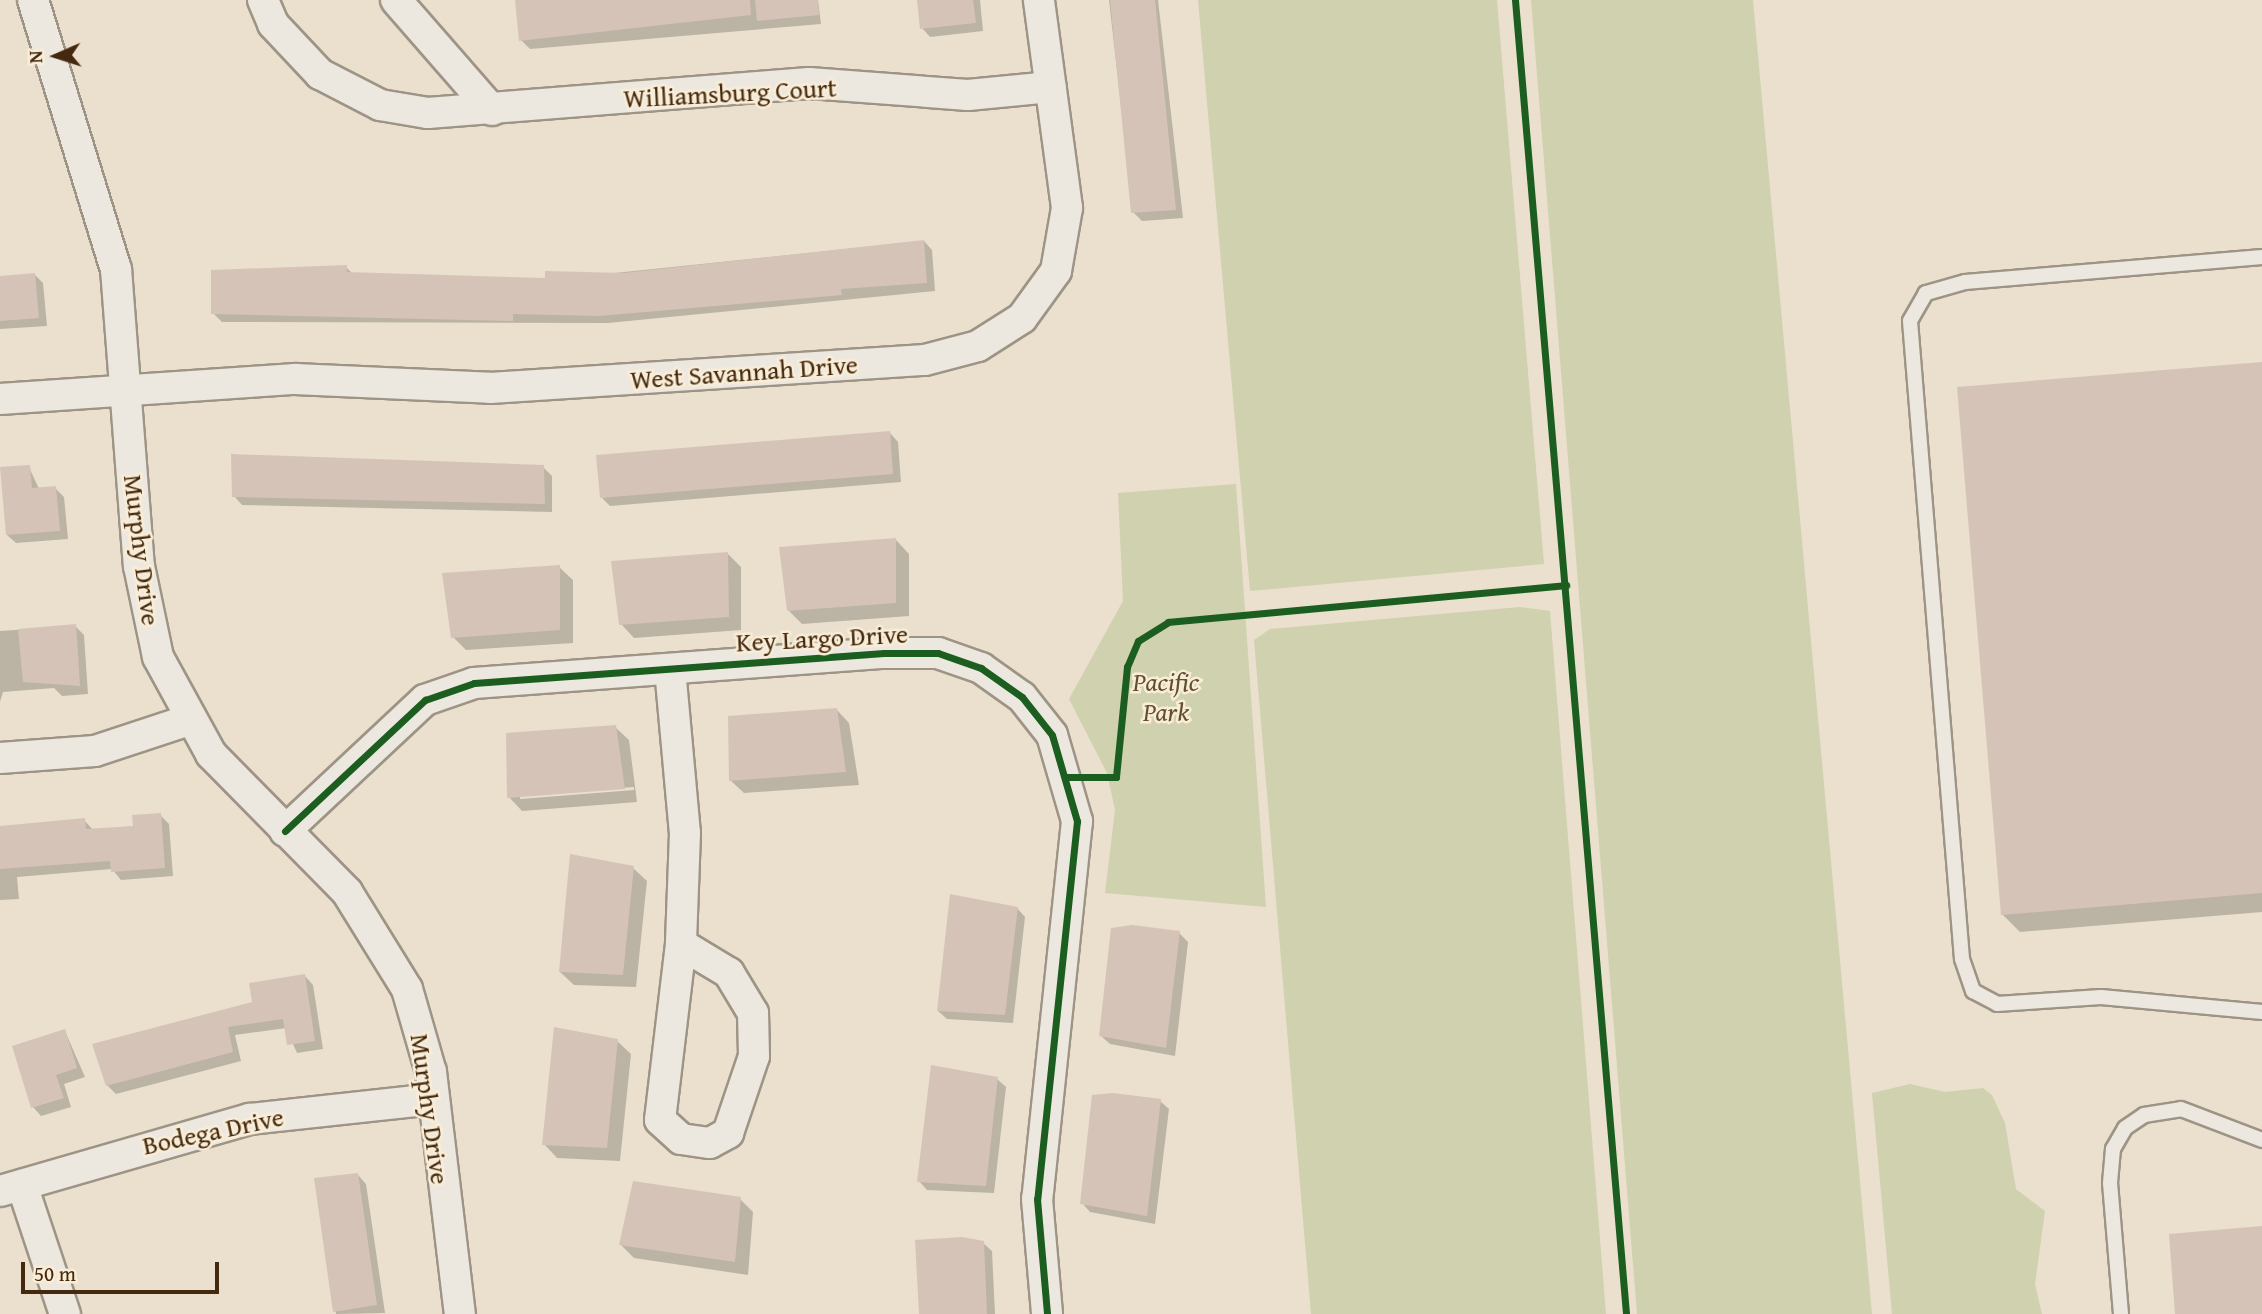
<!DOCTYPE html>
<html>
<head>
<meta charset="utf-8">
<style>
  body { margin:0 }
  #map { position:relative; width:2262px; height:1314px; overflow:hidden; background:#eae0cd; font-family:"Gentium Book Plus",serif }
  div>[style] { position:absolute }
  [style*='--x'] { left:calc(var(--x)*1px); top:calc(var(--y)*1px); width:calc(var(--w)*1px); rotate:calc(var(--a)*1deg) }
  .green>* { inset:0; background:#cfd1af }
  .shadow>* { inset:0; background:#0003 }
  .building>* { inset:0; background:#d5c3b8 }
  .roads { filter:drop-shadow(2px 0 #9e9486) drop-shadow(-2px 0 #9e9486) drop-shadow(0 2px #9e9486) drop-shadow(0 -2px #9e9486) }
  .lane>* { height:14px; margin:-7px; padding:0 7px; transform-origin:7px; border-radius:7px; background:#ede8df }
  .street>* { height:30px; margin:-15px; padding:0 15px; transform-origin:15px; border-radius:15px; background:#ede8df }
  .cycleway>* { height:7px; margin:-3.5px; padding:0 3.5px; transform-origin:3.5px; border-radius:3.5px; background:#1b5e20 }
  span { translate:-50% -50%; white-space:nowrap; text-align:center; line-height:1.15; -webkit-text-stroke:5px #f9edd7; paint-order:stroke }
  .street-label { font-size:26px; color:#44290e }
  .park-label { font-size:26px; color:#615030; font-style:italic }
  .north { position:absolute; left:21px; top:21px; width:70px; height:70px; -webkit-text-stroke:5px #f9edd7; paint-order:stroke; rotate:267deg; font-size:19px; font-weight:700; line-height:28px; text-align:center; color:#44290e }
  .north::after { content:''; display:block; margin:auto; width:24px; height:32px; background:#44290e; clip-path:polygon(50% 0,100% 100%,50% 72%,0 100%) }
  .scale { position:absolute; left:21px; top:1262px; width:198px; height:32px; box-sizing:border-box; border:4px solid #44290e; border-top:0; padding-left:9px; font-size:21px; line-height:24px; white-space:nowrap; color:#44290e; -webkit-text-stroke:5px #f9edd7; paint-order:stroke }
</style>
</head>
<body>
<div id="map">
  <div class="green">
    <i style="clip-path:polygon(1198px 0,1497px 0,1544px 564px,1250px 591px)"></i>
    <i style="clip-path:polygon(1531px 0,1753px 0,1872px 1314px,1637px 1314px)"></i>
    <i style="clip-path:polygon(1236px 484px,1266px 907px,1105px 893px,1115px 810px,1107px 773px,1069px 699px,1123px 601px,1118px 493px)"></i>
    <i style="clip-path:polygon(1520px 607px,1550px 611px,1606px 1314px,1311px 1314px,1254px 640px,1270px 629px)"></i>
    <i style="clip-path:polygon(1910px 1084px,1945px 1092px,1983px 1088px,1992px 1095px,2005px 1123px,2016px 1189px,2045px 1211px,2035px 1284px,2042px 1314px,1892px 1314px,1872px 1093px)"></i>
  </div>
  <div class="shadow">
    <i style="clip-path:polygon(517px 0,818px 0,821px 24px,530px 49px,521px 40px)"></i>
    <i style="clip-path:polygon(919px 0,980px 0,983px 31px,930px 37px,922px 28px)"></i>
    <i style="clip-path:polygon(1109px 0,1158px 0,1183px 218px,1142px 221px,1133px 212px)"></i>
    <i style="clip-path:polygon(924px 241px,932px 250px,935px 291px,608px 323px,222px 322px,213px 313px,346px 267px,353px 274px,547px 280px)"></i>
    <i style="clip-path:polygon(35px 275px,43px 283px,47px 326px,0 329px,0 277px)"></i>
    <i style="clip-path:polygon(2262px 363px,2262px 912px,2020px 932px,2002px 914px)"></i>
    <i style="clip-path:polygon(890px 433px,898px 442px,901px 482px,610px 506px,602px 498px)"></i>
    <i style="clip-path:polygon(29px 467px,39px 489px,55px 488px,64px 497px,68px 539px,16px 543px,7px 535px)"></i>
    <i style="clip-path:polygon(543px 467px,552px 476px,552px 512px,242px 505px,234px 496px)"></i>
    <i style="clip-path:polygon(896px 540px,909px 554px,909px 616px,802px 624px,789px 611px)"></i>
    <i style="clip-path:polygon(728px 554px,741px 567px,741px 630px,634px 638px,621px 624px)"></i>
    <i style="clip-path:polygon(559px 567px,573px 580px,573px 643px,466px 650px,453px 637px)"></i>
    <i style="clip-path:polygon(75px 626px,84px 635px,88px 694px,62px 696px,54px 688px,3px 692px,0 702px,0 631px)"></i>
    <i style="clip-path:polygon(836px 709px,849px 723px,859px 785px,744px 793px,730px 780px)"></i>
    <i style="clip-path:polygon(evenodd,615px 727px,629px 740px,637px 802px,522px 811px,509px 797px,615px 727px,634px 787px,634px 790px,520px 799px,520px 795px,634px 787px)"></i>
    <i style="clip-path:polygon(160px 815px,169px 824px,173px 876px,121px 880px,112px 869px,17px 877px,19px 899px,0 900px,0 828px,84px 820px,93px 830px,135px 828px)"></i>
    <i style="clip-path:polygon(633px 868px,647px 881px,636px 987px,574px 985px,560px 972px)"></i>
    <i style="clip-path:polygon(1017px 908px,1025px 917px,1013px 1023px,947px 1019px,938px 1011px)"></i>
    <i style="clip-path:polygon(1179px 933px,1188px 942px,1175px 1056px,1110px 1044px,1101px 1036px)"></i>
    <i style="clip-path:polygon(305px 976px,313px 985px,323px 1049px,297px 1053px,286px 1028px,235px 1035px,241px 1061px,116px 1094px,107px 1085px)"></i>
    <i style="clip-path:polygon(65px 1031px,85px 1077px,64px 1084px,71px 1107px,41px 1116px,33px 1107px)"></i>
    <i style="clip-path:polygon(617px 1041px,631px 1054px,620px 1161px,557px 1158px,544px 1144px)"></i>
    <i style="clip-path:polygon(997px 1079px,1006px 1087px,994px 1193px,927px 1190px,919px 1181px)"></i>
    <i style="clip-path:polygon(1160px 1101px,1169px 1109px,1155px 1224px,1090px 1212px,1082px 1203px)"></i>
    <i style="clip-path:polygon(358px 1175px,366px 1184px,385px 1313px,336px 1314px,316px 1180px)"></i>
    <i style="clip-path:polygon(740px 1199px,753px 1212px,748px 1275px,634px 1258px,620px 1244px)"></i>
    <i style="clip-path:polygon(983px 1243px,992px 1251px,995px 1314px,920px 1314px)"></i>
  </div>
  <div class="building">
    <i style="clip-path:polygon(515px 0,750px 0,751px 15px,519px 41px)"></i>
    <i style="clip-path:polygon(755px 0,818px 0,819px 15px,757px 21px)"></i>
    <i style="clip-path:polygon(917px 0,973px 0,976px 23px,920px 29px)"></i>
    <i style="clip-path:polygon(1110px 0,1155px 0,1176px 210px,1131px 213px)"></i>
    <i style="clip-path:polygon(924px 240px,927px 283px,841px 289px,842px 295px,599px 316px,513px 314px,513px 321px,211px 314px,211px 270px,347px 265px,347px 272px,545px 278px,545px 271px,624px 273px)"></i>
    <i style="clip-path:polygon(35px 273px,39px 318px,0 321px,0 276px)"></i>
    <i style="clip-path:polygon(2262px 362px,2262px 893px,2001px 915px,1957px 387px)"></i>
    <i style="clip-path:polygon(890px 431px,893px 474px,600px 498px,596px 455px)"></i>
    <i style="clip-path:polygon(231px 454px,544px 465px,545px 504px,232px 497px)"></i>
    <i style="clip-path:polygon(30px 465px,32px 488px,56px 486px,60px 531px,6px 535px,0 467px)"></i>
    <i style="clip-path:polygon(896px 538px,896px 603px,787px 611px,779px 547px)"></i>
    <i style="clip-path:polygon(728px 552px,729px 617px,619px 625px,611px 561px)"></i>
    <i style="clip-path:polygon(560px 565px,560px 630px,451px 638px,442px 573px)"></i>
    <i style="clip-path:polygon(76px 624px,80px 686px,23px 682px,18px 629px)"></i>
    <i style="clip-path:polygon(837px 708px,846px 772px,729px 781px,728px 716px)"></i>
    <i style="clip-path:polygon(616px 725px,625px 789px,507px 798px,506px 733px)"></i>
    <i style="clip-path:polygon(161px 813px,165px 868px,111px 872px,110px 861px,0 869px,0 826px,85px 818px,86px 829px,133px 826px,132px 815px)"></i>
    <i style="clip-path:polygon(570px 854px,634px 866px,623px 975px,559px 972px)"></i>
    <i style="clip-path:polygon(950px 894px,1018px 907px,1005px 1015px,937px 1011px)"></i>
    <i style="clip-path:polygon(1132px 925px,1180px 931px,1166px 1048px,1099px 1036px,1111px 928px)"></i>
    <i style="clip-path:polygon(305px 974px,315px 1041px,287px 1045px,283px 1019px,228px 1027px,233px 1052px,106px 1086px,92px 1044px,252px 1002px,249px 983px)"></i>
    <i style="clip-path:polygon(554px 1027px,618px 1039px,607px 1148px,542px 1145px)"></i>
    <i style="clip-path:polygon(65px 1029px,77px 1068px,56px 1075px,64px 1098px,31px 1108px,12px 1046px)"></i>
    <i style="clip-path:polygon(931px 1065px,998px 1077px,986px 1186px,917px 1182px)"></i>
    <i style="clip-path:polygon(1113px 1093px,1161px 1099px,1147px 1216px,1080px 1204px,1092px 1095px)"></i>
    <i style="clip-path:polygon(358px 1173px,377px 1305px,333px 1312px,314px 1178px)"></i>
    <i style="clip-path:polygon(633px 1181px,741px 1197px,735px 1262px,619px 1245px)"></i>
    <i style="clip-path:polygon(2262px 1226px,2262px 1314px,2175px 1314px,2169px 1234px)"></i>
    <i style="clip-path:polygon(962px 1237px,984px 1241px,987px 1314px,919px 1314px,915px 1240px)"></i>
  </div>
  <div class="roads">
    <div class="lane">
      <i style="--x:2262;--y:257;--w:298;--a:175.2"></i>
      <i style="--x:1965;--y:282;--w:41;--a:164.2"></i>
      <i style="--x:1926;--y:293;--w:32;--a:120"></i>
      <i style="--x:1910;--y:321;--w:640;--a:85.34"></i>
      <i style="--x:1962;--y:959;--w:34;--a:71"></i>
      <i style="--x:1973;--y:991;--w:27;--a:28"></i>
      <i style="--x:1997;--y:1004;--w:104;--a:-3.9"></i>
      <i style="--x:2101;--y:997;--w:162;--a:5.3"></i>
      <i style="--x:2121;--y:1314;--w:131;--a:-94.8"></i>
      <i style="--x:2110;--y:1183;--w:34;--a:-85"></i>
      <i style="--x:2113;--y:1149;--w:24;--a:-60"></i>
      <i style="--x:2125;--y:1128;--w:23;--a:-34"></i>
      <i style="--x:2144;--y:1115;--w:37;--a:-9"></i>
      <i style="--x:2181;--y:1109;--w:87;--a:20.9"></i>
    </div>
    <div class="street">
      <i style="--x:33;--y:0;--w:282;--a:72.9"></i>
      <i style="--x:116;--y:269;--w:298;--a:85.6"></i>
      <i style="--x:139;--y:566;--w:93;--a:78.2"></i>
      <i style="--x:158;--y:657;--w:111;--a:61.3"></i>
      <i style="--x:211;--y:754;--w:194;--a:45.4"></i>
      <i style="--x:347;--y:892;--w:114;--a:58.3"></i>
      <i style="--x:407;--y:989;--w:86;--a:73.9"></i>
      <i style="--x:431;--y:1072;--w:244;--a:83.2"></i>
      <i style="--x:263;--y:0;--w:26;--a:67"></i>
      <i style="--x:273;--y:24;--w:69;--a:46.8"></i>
      <i style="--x:320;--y:74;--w:68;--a:27.3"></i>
      <i style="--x:380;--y:105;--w:49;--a:9.5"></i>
      <i style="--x:428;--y:113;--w:382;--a:-4.5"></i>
      <i style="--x:809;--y:83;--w:159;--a:4.3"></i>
      <i style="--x:968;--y:95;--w:83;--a:-5.5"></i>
      <i style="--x:396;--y:0;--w:146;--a:48.9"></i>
      <i style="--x:0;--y:399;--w:296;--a:-3.9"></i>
      <i style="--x:295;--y:379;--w:195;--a:2.6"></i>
      <i style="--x:490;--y:388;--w:436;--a:-3.7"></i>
      <i style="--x:925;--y:360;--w:55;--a:-14.8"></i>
      <i style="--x:978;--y:346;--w:52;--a:-32.5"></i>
      <i style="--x:1022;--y:318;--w:58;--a:-54.1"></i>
      <i style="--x:1056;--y:271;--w:64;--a:-80.1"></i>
      <i style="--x:1067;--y:208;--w:210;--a:-97.7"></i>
      <i style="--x:670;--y:669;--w:165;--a:84.8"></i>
      <i style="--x:685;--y:833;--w:111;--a:92.1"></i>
      <i style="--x:681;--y:944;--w:177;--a:96.8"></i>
      <i style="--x:660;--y:1120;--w:28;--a:42"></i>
      <i style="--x:681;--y:1139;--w:29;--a:8"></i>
      <i style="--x:710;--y:1143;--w:21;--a:-29"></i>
      <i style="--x:728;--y:1133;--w:81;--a:-71.3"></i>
      <i style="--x:754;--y:1056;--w:43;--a:-91.3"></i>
      <i style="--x:753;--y:1013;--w:47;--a:-121"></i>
      <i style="--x:729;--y:973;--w:56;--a:-148.9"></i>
      <i style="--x:0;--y:758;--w:95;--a:-4.2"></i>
      <i style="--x:95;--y:751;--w:99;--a:-18.3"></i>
      <i style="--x:285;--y:831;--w:192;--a:-43.1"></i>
      <i style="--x:425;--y:700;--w:52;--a:-19.1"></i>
      <i style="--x:474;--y:683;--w:411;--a:-4.2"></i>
      <i style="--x:884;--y:653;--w:54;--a:0"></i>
      <i style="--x:938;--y:653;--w:46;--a:19.2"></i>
      <i style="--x:981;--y:668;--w:50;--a:35.3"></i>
      <i style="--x:1022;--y:697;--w:48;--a:51.7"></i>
      <i style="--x:1052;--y:735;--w:90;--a:73.8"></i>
      <i style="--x:1077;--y:821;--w:380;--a:96"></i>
      <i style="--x:1037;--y:1199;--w:115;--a:85"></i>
      <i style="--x:22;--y:1185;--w:136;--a:71.6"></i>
      <i style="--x:0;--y:1191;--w:260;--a:-16.1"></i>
      <i style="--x:250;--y:1119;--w:184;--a:-6.2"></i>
    </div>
  </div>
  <div class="cycleway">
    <i style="--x:1515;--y:0;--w:1319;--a:85.17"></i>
    <i style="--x:1067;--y:777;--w:49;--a:0"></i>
    <i style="--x:1116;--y:777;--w:111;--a:-84.3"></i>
    <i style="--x:1127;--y:667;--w:28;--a:-67"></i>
    <i style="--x:1138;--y:641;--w:36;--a:-32"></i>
    <i style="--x:1168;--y:622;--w:400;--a:-5.3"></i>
    <i style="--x:285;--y:831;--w:192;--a:-43.1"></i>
    <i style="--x:425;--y:700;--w:52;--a:-19.1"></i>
    <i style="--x:474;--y:683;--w:411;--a:-4.2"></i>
    <i style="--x:884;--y:653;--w:54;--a:0"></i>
    <i style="--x:938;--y:653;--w:46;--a:19.2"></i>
    <i style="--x:981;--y:668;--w:50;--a:35.3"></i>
    <i style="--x:1022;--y:697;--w:48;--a:51.7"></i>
    <i style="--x:1052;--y:735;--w:90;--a:73.8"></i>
    <i style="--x:1077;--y:821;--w:380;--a:96"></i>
    <i style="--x:1037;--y:1199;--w:115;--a:85"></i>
  </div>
  <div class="street-label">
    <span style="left:730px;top:93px;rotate:-3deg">Williamsburg Court</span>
    <span style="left:744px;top:372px;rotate:-4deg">West Savannah Drive</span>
    <span style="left:142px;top:550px;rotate:83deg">Murphy Drive</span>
    <span style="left:822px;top:638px;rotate:-3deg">Key Largo Drive</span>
    <span style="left:430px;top:1109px;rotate:82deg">Murphy Drive</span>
    <span style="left:213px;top:1131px;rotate:-12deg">Bodega Drive</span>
  </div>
  <div class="park-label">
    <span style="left:1166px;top:697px">Pacific<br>Park</span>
  </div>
  <div class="north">N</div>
  <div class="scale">50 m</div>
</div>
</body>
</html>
